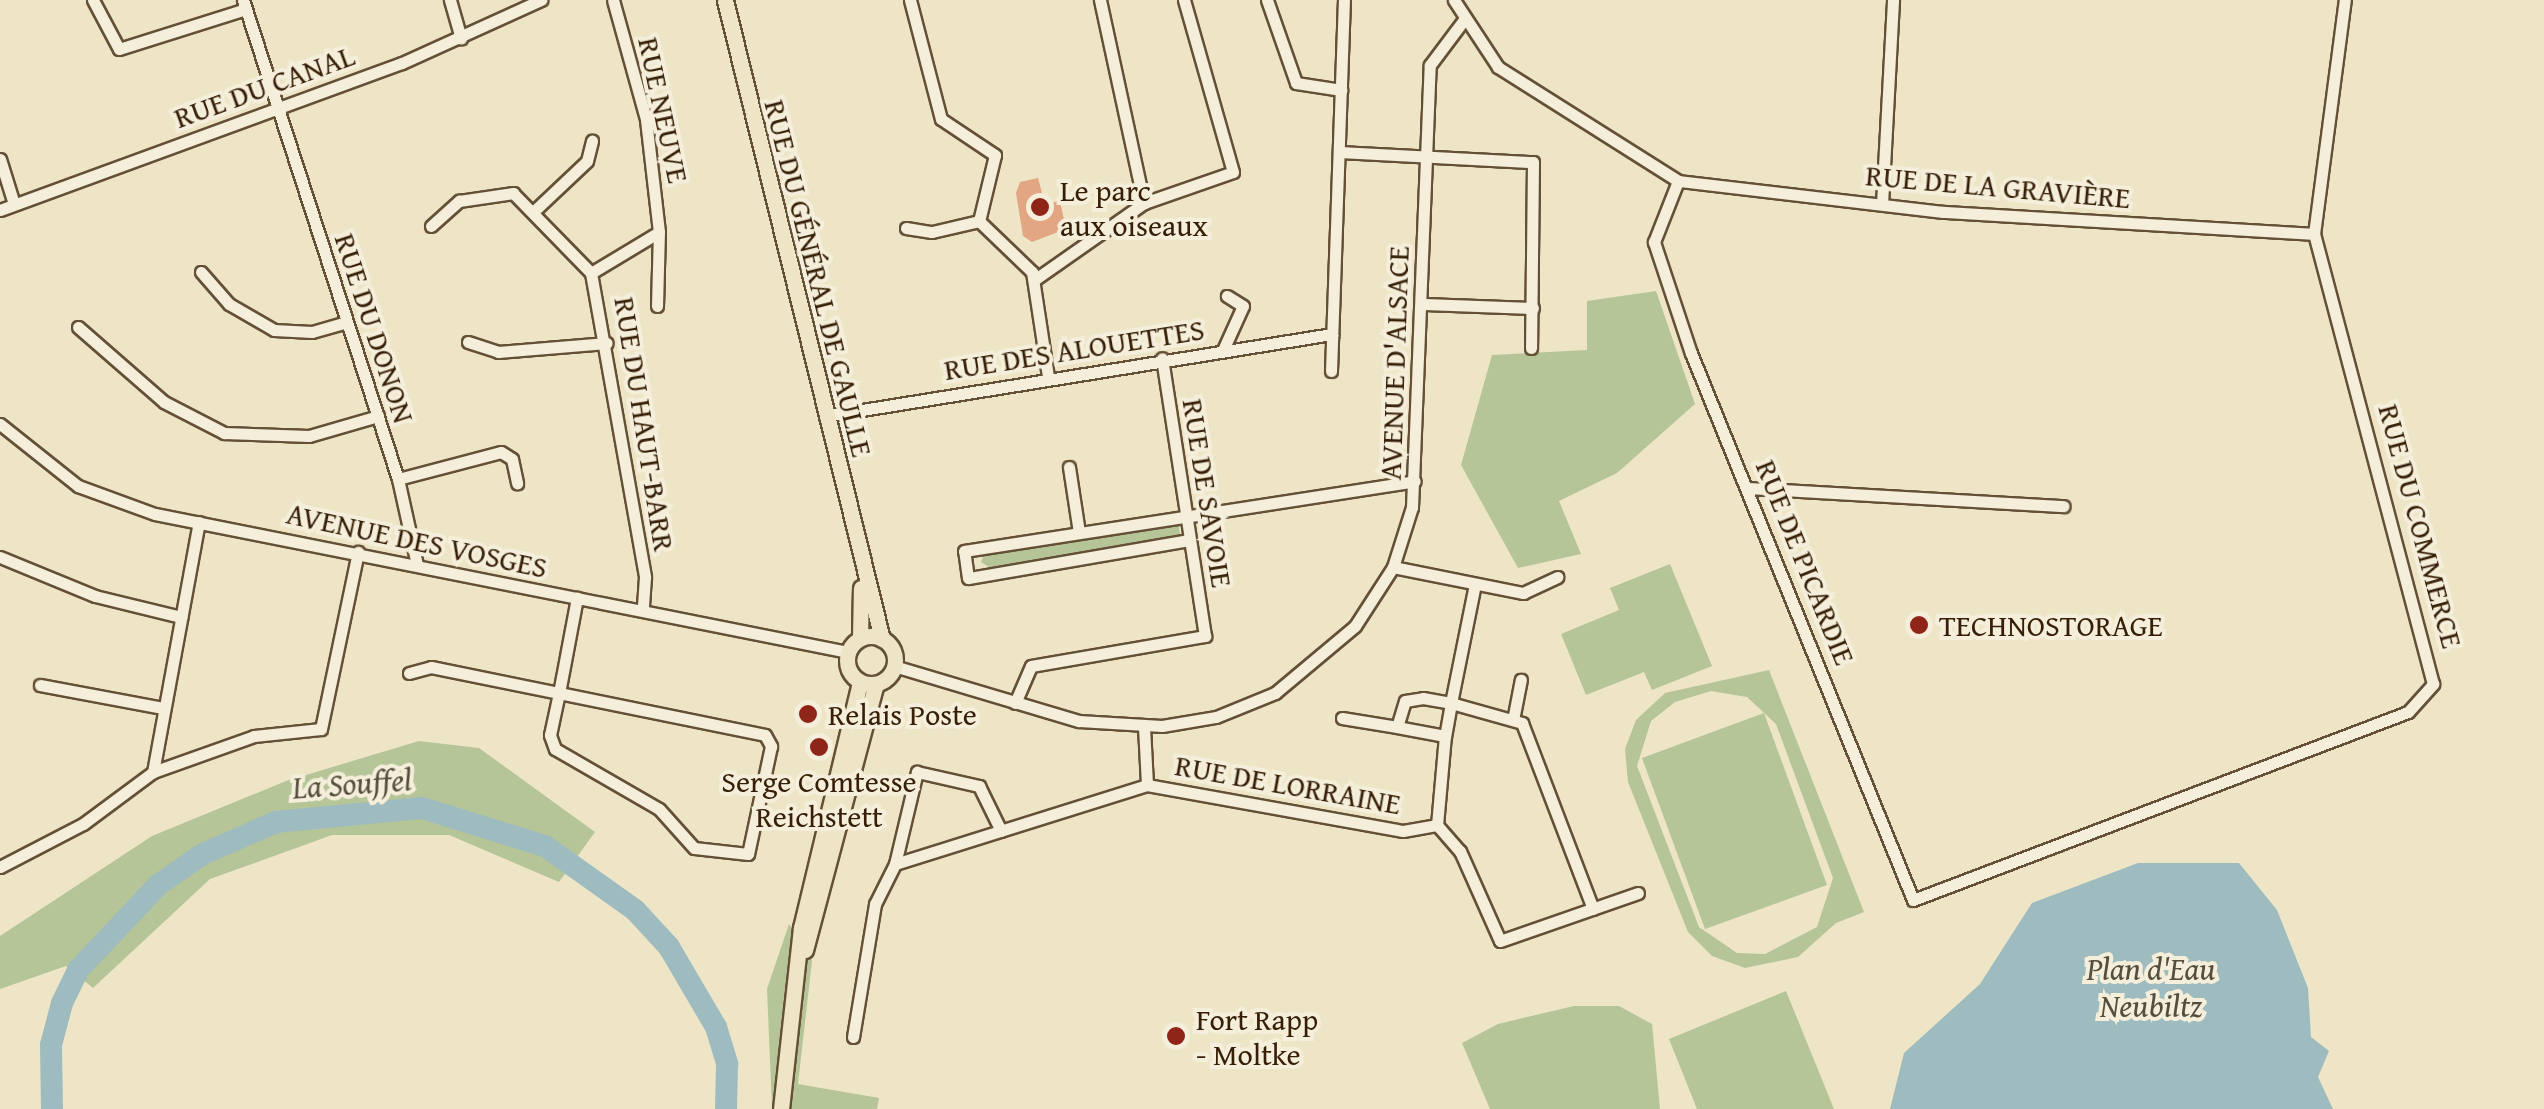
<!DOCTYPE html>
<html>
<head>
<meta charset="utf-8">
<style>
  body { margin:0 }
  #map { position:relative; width:2544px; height:1109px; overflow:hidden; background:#eee5c6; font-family:"Gentium Book Plus",serif }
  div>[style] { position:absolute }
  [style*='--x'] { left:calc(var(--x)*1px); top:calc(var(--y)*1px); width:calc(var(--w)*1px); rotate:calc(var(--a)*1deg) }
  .green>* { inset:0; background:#b5c597 }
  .water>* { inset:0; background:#9ebcbf }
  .river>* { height:22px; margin:-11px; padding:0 11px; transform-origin:11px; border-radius:11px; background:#9ebcbf }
  .building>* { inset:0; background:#e2a683 }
  .roads { filter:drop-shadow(2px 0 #645036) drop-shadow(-2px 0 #645036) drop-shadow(0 2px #645036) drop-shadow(0 -2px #645036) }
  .minor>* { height:11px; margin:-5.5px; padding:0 5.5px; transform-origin:5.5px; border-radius:5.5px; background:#f4eeda }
  .major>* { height:15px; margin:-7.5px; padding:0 7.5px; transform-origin:7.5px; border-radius:7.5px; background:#eee5c6 }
  .major>.ring { margin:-7.5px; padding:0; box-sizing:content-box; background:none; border:15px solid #eee5c6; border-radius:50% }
  .dots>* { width:28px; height:28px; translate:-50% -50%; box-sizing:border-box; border:5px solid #f4eeda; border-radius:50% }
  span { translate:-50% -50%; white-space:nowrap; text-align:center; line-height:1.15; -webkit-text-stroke:8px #f4eeda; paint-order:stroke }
  .street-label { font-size:30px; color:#361f06 }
  .poi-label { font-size:30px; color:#361f06 }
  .left { translate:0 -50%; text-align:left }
  .water-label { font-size:32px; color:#554e3e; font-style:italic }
</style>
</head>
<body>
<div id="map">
  <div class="green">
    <i style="clip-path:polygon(1656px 291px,1695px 404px,1617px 473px,1559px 501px,1581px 554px,1518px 568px,1461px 465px,1492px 355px,1587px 350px,1587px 301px)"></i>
    <i style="clip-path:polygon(1179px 523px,1180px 538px,992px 569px,981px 562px,985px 552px)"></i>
    <i style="clip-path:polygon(1670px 564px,1712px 666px,1652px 690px,1644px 672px,1586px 695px,1561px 634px,1619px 610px,1610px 588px)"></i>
    <i style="clip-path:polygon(evenodd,1769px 670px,1864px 912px,1836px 923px,1798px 957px,1745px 968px,1712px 956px,1688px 932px,1628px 782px,1625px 749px,1636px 720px,1665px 693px,1769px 670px,1711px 691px,1747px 697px,1776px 724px,1833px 878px,1817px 927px,1765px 954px,1737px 953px,1699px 927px,1637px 766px,1651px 721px,1675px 702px,1711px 691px)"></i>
    <i style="clip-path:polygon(1764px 713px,1827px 885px,1705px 929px,1642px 758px)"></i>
    <i style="clip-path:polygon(419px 741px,479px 748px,595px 832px,559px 882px,449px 835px,332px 835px,210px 879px,93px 988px,66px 966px,0 989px,0 936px,152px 836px,286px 781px)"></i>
    <i style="clip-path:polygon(789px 924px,812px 961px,798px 1084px,879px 1098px,877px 1109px,772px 1109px,767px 989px)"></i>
    <i style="clip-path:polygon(1786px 991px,1834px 1109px,1697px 1109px,1669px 1039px)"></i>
    <i style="clip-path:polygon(1574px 1006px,1619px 1006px,1652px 1024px,1660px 1109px,1490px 1109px,1462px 1043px,1498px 1024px)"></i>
  </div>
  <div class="water">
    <i style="clip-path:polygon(2138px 863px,2239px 863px,2277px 910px,2308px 988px,2311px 1037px,2329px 1051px,2318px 1077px,2333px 1109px,1890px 1109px,1904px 1053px,1980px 984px,2032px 903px)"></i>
  </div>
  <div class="river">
    <i style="--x:52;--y:1109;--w:64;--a:-90.9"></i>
    <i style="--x:51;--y:1045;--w:43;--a:-75.3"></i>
    <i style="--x:62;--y:1003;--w:37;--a:-64"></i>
    <i style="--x:78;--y:970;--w:117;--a:-46.7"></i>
    <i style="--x:158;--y:885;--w:55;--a:-34.6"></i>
    <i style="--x:203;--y:854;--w:80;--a:-23.7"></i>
    <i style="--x:276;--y:822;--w:147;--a:-5.5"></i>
    <i style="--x:422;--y:808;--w:129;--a:17.2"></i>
    <i style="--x:545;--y:846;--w:110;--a:35.4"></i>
    <i style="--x:635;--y:910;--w:50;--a:47.4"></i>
    <i style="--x:669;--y:947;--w:93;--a:59.6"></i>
    <i style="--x:716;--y:1027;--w:39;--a:73"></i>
    <i style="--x:727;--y:1064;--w:45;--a:91.3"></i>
  </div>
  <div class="building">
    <i style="clip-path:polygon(1038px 178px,1045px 204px,1060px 201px,1066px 229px,1032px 242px,1023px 236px,1016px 193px,1020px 182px)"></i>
  </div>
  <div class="roads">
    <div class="minor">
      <i style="--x:93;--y:0;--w:55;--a:62"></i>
      <i style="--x:119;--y:49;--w:133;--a:-17.5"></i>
      <i style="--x:243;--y:0;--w:503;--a:72.07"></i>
      <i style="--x:398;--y:479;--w:88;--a:77.5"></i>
      <i style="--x:450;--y:0;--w:40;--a:74"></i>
      <i style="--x:910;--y:0;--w:123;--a:75.4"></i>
      <i style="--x:941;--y:119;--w:65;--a:33.7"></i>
      <i style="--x:995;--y:155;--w:68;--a:103.6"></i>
      <i style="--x:979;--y:221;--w:74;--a:43.9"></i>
      <i style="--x:1032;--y:272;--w:105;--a:81.3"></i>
      <i style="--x:1100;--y:0;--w:208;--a:77.8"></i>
      <i style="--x:1267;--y:0;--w:88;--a:70.7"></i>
      <i style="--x:1296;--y:83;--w:46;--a:8.8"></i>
      <i style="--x:1454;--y:0;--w:80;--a:56.7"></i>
      <i style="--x:1498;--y:67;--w:213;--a:32.3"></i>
      <i style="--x:1340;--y:152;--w:193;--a:3"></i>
      <i style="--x:1533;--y:162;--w:186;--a:90.6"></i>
      <i style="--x:0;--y:159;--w:47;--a:72.7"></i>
      <i style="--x:1882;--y:204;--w:204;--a:-86.9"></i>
      <i style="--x:0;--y:210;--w:428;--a:-20.1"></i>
      <i style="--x:402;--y:63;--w:153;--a:-24.4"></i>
      <i style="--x:533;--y:212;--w:74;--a:-43.4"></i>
      <i style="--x:587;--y:161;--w:21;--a:-76"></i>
      <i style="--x:431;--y:226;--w:38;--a:-42"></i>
      <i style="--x:459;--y:201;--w:55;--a:-8.4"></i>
      <i style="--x:513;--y:193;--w:112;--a:45.7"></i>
      <i style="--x:591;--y:273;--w:309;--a:79.9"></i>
      <i style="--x:645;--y:577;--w:32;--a:94"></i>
      <i style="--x:906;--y:228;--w:26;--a:9"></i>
      <i style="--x:932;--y:232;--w:48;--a:-13.2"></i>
      <i style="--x:2314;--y:234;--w:372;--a:-176.6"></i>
      <i style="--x:1943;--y:212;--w:267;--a:-173.3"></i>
      <i style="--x:1678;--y:181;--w:66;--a:111.5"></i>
      <i style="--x:1654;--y:242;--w:117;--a:71.6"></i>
      <i style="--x:1691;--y:353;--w:590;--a:67.91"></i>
      <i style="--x:1913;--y:900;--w:529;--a:-20.8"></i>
      <i style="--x:2408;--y:712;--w:38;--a:-48"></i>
      <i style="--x:2433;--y:684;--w:465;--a:-104.8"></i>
      <i style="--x:2314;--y:234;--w:236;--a:-82.5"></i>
      <i style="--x:201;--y:272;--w:43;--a:48.8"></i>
      <i style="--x:229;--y:304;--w:52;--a:30"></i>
      <i style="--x:274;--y:330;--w:38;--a:3"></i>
      <i style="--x:312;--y:332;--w:35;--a:-16"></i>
      <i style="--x:591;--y:273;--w:79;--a:-31.1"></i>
      <i style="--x:659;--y:232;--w:114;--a:-96.6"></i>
      <i style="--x:646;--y:119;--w:123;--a:-105.5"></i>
      <i style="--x:1034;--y:280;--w:134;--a:-35"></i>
      <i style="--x:1144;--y:203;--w:94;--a:-19.2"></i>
      <i style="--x:1233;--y:172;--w:179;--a:-105.9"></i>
      <i style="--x:1423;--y:304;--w:110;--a:2.1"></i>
      <i style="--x:657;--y:306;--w:74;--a:-88.5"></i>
      <i style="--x:78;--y:327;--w:114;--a:41.1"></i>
      <i style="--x:164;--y:402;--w:68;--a:27.3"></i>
      <i style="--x:224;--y:433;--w:85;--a:2"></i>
      <i style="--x:309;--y:436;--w:72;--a:-16.2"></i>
      <i style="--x:468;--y:342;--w:32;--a:18"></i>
      <i style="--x:498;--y:352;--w:109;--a:-4.7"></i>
      <i style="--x:1223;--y:350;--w:48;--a:-65.6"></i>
      <i style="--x:1243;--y:306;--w:19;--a:-148"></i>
      <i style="--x:1331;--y:371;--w:371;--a:-88"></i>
      <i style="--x:825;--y:416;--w:514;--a:-9.19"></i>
      <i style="--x:0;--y:424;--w:100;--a:38.5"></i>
      <i style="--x:78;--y:486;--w:82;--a:20"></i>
      <i style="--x:155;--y:514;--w:707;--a:11.26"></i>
      <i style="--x:1069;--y:467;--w:66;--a:81.3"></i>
      <i style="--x:398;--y:479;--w:106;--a:-14.7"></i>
      <i style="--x:501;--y:452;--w:13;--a:32"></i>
      <i style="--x:512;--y:459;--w:25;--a:78"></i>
      <i style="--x:1749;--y:488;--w:315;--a:3.3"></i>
      <i style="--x:1189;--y:540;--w:224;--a:170.2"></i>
      <i style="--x:968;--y:578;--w:27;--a:-98"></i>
      <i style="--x:964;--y:551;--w:456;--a:-8.8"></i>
      <i style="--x:0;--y:557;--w:103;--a:22.3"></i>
      <i style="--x:95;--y:596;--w:89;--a:13.7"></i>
      <i style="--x:1393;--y:567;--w:133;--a:11.3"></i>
      <i style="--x:1523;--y:593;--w:38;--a:-25"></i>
      <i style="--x:1475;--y:584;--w:121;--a:101.4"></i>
      <i style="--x:1451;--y:703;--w:74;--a:15.7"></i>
      <i style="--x:1522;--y:723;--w:199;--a:69.1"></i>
      <i style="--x:894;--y:666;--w:193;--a:16.6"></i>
      <i style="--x:1079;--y:721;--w:83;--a:3.4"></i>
      <i style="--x:1162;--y:726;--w:55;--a:-9.5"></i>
      <i style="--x:1216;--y:717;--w:64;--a:-22.1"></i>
      <i style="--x:1275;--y:693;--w:104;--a:-39.9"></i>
      <i style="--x:1355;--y:626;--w:70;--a:-57.2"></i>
      <i style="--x:1393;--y:567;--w:63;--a:-72.4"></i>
      <i style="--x:1412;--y:507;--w:442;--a:-87.7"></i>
      <i style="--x:1430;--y:65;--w:55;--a:-53.1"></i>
      <i style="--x:409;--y:673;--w:23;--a:-15"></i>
      <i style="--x:431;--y:667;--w:131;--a:11.5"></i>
      <i style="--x:559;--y:693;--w:210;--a:11.5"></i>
      <i style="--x:765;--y:735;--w:13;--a:61"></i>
      <i style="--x:771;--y:746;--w:110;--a:102"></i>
      <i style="--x:748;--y:854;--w:54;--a:-173.7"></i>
      <i style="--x:694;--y:848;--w:52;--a:-131.9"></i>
      <i style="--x:659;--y:809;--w:120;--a:-150"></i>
      <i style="--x:555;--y:749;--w:15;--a:-110"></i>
      <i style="--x:550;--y:735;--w:43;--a:-77.9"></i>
      <i style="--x:559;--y:693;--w:97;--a:-79.3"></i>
      <i style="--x:40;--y:685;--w:125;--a:10.6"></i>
      <i style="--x:1423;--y:698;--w:28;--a:10"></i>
      <i style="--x:1451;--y:703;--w:34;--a:100"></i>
      <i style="--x:1445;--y:736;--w:49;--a:-169.4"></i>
      <i style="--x:1397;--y:727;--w:27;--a:-73"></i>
      <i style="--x:1405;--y:701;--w:18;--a:-9"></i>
      <i style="--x:1015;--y:703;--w:40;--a:-66.6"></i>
      <i style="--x:1031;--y:666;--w:177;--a:-9.8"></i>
      <i style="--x:1205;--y:636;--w:281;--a:-98.8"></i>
      <i style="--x:1514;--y:715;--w:36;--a:-79"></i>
      <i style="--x:1342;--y:718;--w:56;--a:9.3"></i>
      <i style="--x:1144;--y:727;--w:58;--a:87"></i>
      <i style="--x:153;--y:772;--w:254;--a:-79.6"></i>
      <i style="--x:1437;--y:825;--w:89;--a:-84.9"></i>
      <i style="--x:895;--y:864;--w:95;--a:-76.6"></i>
      <i style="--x:917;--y:772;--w:64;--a:12.7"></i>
      <i style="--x:979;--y:786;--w:50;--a:63.9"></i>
      <i style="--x:0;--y:867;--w:93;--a:-27.4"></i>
      <i style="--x:83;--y:824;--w:87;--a:-36.6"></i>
      <i style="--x:153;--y:772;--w:107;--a:-19.6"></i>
      <i style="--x:254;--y:736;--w:67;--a:-6"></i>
      <i style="--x:321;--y:729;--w:181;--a:-78.2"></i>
      <i style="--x:853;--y:1037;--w:135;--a:-80.6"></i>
      <i style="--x:875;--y:904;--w:45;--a:-63.4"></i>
      <i style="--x:895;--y:864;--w:264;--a:-17.4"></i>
      <i style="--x:1147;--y:785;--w:260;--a:10.2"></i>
      <i style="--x:1403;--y:831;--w:35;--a:-10"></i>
      <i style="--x:1437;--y:825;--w:35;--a:49"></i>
      <i style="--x:1460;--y:851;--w:98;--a:66"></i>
      <i style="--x:1500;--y:941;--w:146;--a:-19.2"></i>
    </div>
    <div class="major">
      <i style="--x:725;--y:0;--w:658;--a:76.2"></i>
      <i class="ring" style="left:847px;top:636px;width:33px;height:33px"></i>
      <i style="--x:860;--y:638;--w:50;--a:-88.9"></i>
      <i style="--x:805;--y:950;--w:275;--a:-75.1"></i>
      <i style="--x:781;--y:1109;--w:182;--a:-83.7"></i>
      <i style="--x:801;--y:928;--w:253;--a:-76.5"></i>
    </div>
  </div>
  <div class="dots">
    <i style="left:1040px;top:207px;background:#8f2418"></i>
    <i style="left:1919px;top:625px;background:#8f2418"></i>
    <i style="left:808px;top:714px;background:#8f2418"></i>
    <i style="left:819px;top:747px;background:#8f2418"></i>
    <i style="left:1176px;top:1036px;background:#8f2418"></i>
  </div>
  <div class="street-label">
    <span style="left:264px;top:86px;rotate:-20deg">RUE DU CANAL</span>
    <span style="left:664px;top:110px;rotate:78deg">RUE NEUVE</span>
    <span style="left:1998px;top:186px;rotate:5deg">RUE DE LA GRAVIÈRE</span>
    <span style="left:819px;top:278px;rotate:76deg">RUE DU GÉNÉRAL DE GAULLE</span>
    <span style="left:375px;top:328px;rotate:72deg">RUE DU DONON</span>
    <span style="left:1074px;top:349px;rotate:-9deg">RUE DES ALOUETTES</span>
    <span style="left:1394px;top:363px;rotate:-88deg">AVENUE D'ALSACE</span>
    <span style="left:645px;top:424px;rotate:81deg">RUE DU HAUT-BARR</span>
    <span style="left:1208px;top:493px;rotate:81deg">RUE DE SAVOIE</span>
    <span style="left:2421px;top:526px;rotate:75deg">RUE DU COMMERCE</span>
    <span style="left:417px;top:540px;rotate:12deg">AVENUE DES VOSGES</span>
    <span style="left:1806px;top:562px;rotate:68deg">RUE DE PICARDIE</span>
    <span style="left:1288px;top:784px;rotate:10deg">RUE DE LORRAINE</span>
  </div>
  <div class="poi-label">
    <span class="left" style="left:1060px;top:207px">Le parc<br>aux oiseaux</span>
    <span class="left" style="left:1939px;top:625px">TECHNOSTORAGE</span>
    <span class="left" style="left:828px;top:714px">Relais Poste</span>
    <span style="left:819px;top:798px">Serge Comtesse<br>Reichstett</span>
    <span class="left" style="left:1196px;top:1036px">Fort Rapp<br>- Moltke</span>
  </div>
  <div class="water-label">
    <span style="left:352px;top:784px;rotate:-4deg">La Souffel</span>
    <span style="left:2151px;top:988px">Plan d'Eau<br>Neubiltz</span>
  </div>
</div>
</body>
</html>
